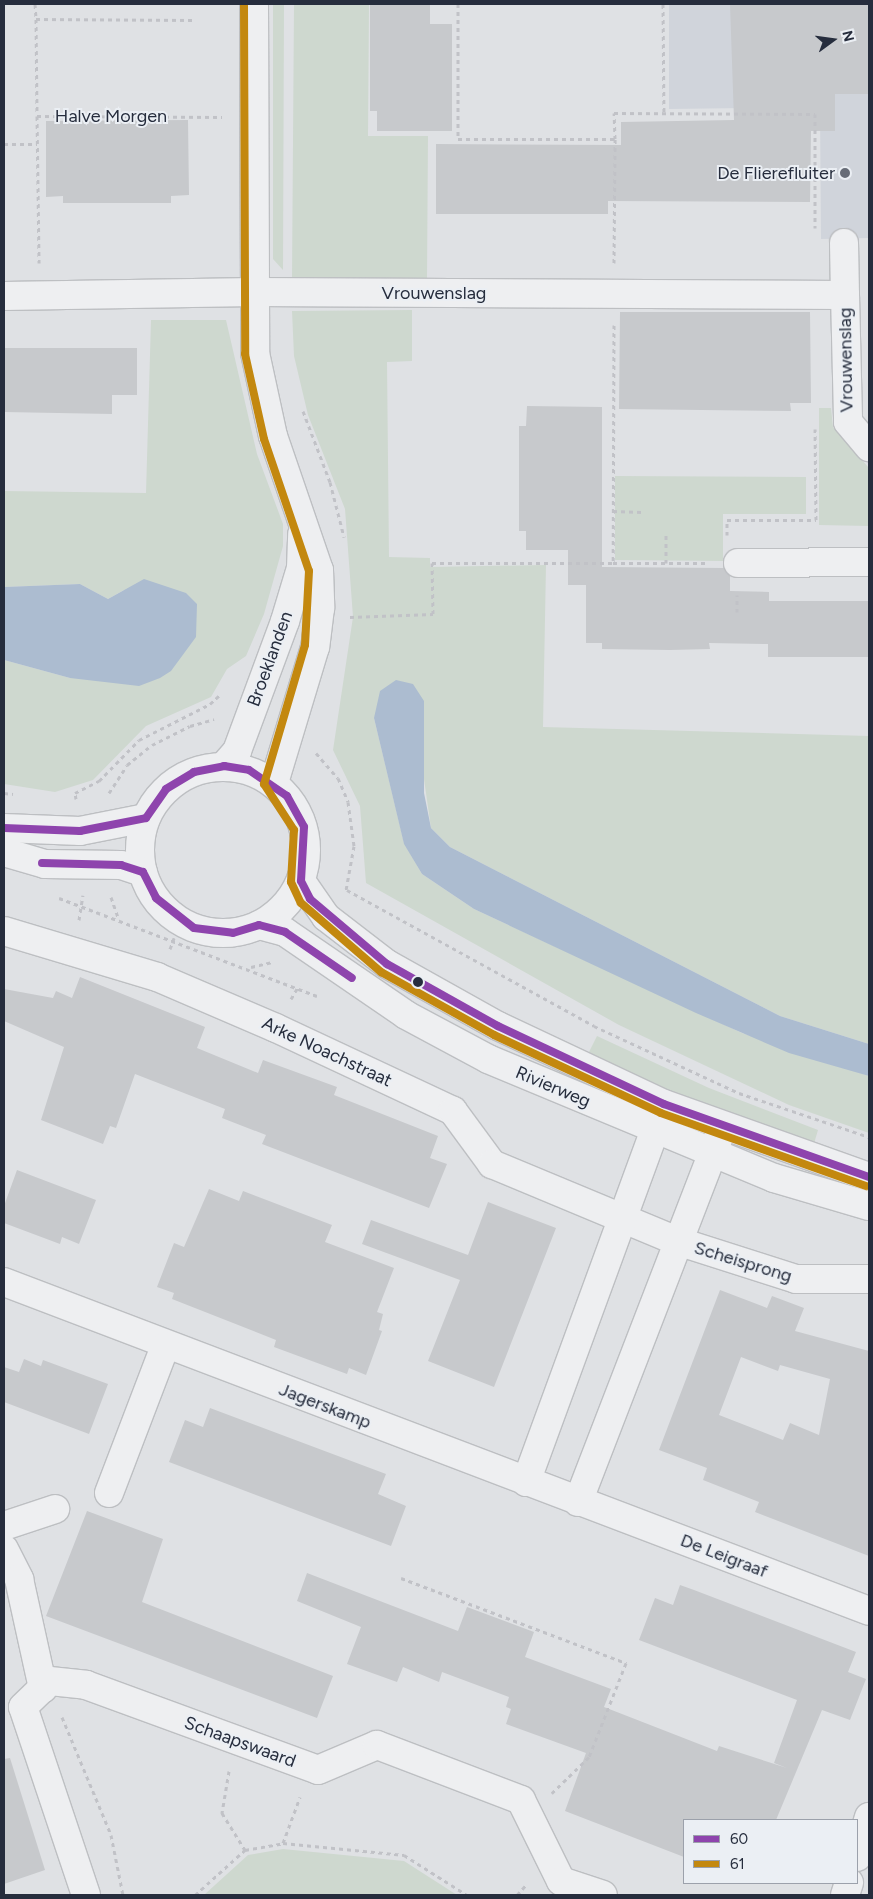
<!DOCTYPE html>
<html>
<head>
<meta charset="utf-8">
<style>
  body { margin:0 }
  #map { position:relative; width:873px; height:1899px; overflow:hidden; background:#dfe1e4; font-family:Figtree,sans-serif }
  div>[style] { position:absolute }
  [style*='--x'] { left:calc(var(--x)*1px); top:calc(var(--y)*1px); width:calc(var(--w)*1px); rotate:calc(var(--a)*1deg) }
  .built>* { inset:0; background:#d0d4db }
  .green>* { inset:0; background:#ced8cf }
  .water>* { inset:0; background:#acbcd0 }
  .building>* { inset:0; background:#c7c9cc }
  .path>* { height:3px; margin-top:-1.5px; transform-origin:0; background:repeating-linear-gradient(90deg,#c1c2c7 0 4px,transparent 0 8px) }
  .roads { filter:drop-shadow(1px 0 #bdbfc2) drop-shadow(-1px 0 #bdbfc2) drop-shadow(0 1px #bdbfc2) drop-shadow(0 -1px #bdbfc2) }
  .minor>* { height:28px; margin:-14px; padding:0 14px; transform-origin:14px; border-radius:14px; background:#eeeff1 }
  .minor>.ring { margin:-14px; padding:0; box-sizing:content-box; background:none; border:28px solid #eeeff1; border-radius:50% }
  .bus-1>* { height:8px; margin:-4px; padding:0 4px; transform-origin:4px; border-radius:4px; background:#8e44ad }
  .bus-2>* { height:8px; margin:-4px; padding:0 4px; transform-origin:4px; border-radius:4px; background:#c3880f }
  .dots>* { width:14px; height:14px; translate:-50% -50%; box-sizing:border-box; border:2px solid #ebeff4; border-radius:50% }
  span { translate:-50% -50%; white-space:nowrap; text-align:center; line-height:1.15; -webkit-text-stroke:4px #ebeff4; paint-order:stroke }
  .street-label { font-size:18px; color:#262d3d }
  .poi-label { font-size:18px; color:#262d3d }
  .right { translate:-100% -50%; text-align:right }
  .frame { position:absolute; inset:0; border:5px solid #262d3d; pointer-events:none }
  .legend { position:absolute; left:683px; top:1819px; width:175px; height:65px; box-sizing:border-box; background:#ebeff4; border:1px solid #9ca1ab; margin:0; padding:6px 9px; list-style:none; font-size:15px; color:#262d3d }
  .legend li { display:flex; align-items:center; gap:10px; height:25px }
  .legend b { width:25px; border:1px solid #9ca1ab }
  .north { position:absolute; left:808px; top:15px; width:50px; height:50px; -webkit-text-stroke:4px #ebeff4; paint-order:stroke; rotate:76deg; font-size:14px; font-weight:700; line-height:20px; text-align:center; color:#262d3d }
  .north::after { content:''; display:block; margin:auto; width:18px; height:22px; background:#262d3d; clip-path:polygon(50% 0,100% 100%,50% 72%,0 100%) }
</style>
</head>
<body>
<div id="map">
  <div class="built">
    <i style="clip-path:polygon(669px 4px,869px 4px,869px 238px,821px 239px,820px 107px,669px 109px)"></i>
  </div>
  <div class="green">
    <i style="clip-path:polygon(273px 4px,284px 4px,283px 270px,273px 259px)"></i>
    <i style="clip-path:polygon(294px 4px,369px 4px,368px 136px,428px 136px,427px 280px,292px 279px)"></i>
    <i style="clip-path:polygon(412px 310px,412px 361px,387px 362px,389px 557px,430px 558px,430px 567px,546px 565px,543px 727px,869px 736px,869px 1044px,780px 1016px,450px 847px,431px 828px,422px 765px,374px 718px,404px 843px,422px 874px,474px 909px,742px 1033px,869px 1076px,869px 1133px,789px 1105px,619px 1025px,366px 883px,360px 806px,333px 750px,353px 617px,345px 509px,308px 415px,294px 356px,292px 311px)"></i>
    <i style="clip-path:polygon(151px 320px,226px 320px,257px 454px,283px 524px,283px 546px,264px 614px,246px 656px,227px 669px,211px 697px,146px 726px,93px 780px,55px 792px,4px 784px,4px 660px,70px 678px,124px 590px,108px 599px,80px 584px,4px 587px,4px 491px,146px 493px)"></i>
    <i style="clip-path:polygon(819px 408px,831px 408px,833px 427px,869px 468px,869px 526px,819px 525px)"></i>
    <i style="clip-path:polygon(615px 476px,806px 477px,806px 514px,723px 514px,723px 561px,615px 560px)"></i>
    <i style="clip-path:polygon(597px 1036px,709px 1088px,818px 1130px,813px 1147px,702px 1106px,588px 1054px)"></i>
    <i style="clip-path:polygon(283px 1849px,404px 1861px,457px 1895px,204px 1895px,248px 1855px)"></i>
  </div>
  <div class="water">
    <i style="clip-path:polygon(144px 579px,186px 593px,197px 604px,196px 637px,171px 671px,160px 678px,139px 686px,70px 678px,4px 660px,4px 587px,80px 584px,108px 599px)"></i>
    <i style="clip-path:polygon(396px 680px,413px 684px,424px 701px,424px 793px,431px 828px,450px 847px,780px 1016px,869px 1044px,869px 1076px,789px 1053px,696px 1013px,474px 909px,422px 874px,404px 844px,374px 718px,380px 691px)"></i>
  </div>
  <div class="building">
    <i style="clip-path:polygon(430px 4px,430px 24px,452px 24px,452px 131px,377px 131px,377px 111px,370px 111px,370px 5px)"></i>
    <i style="clip-path:polygon(730px 4px,869px 4px,869px 94px,835px 94px,835px 131px,811px 131px,810px 202px,608px 201px,608px 214px,436px 214px,436px 144px,621px 145px,621px 122px,734px 120px)"></i>
    <i style="clip-path:polygon(188px 120px,189px 195px,171px 196px,171px 203px,63px 203px,63px 196px,46px 197px,46px 121px)"></i>
    <i style="clip-path:polygon(620px 312px,810px 312px,811px 403px,790px 403px,791px 411px,619px 409px)"></i>
    <i style="clip-path:polygon(4px 348px,137px 348px,137px 395px,112px 395px,112px 414px,4px 412px)"></i>
    <i style="clip-path:polygon(527px 406px,602px 407px,602px 567px,724px 568px,730px 576px,730px 591px,769px 592px,769px 601px,869px 601px,869px 657px,768px 657px,768px 644px,709px 643px,710px 649px,670px 650px,602px 649px,602px 643px,586px 643px,586px 585px,568px 585px,568px 550px,526px 550px,526px 531px,519px 531px,519px 426px,526px 426px)"></i>
    <i style="clip-path:polygon(80px 977px,205px 1027px,197px 1048px,258px 1073px,263px 1060px,337px 1087px,334px 1095px,438px 1136px,430px 1158px,447px 1164px,429px 1208px,262px 1144px,266px 1135px,222px 1118px,225px 1109px,135px 1074px,116px 1128px,110px 1126px,103px 1144px,41px 1120px,64px 1047px,4px 1021px,4px 989px,53px 998px,56px 991px,72px 998px)"></i>
    <i style="clip-path:polygon(17px 1170px,96px 1200px,79px 1244px,62px 1237px,60px 1244px,4px 1223px,4px 1206px)"></i>
    <i style="clip-path:polygon(209px 1189px,239px 1201px,243px 1191px,332px 1225px,325px 1242px,394px 1268px,377px 1312px,383px 1314px,379px 1330px,382px 1331px,366px 1375px,349px 1368px,347px 1374px,274px 1347px,276px 1340px,172px 1299px,174px 1293px,157px 1287px,174px 1243px,184px 1247px)"></i>
    <i style="clip-path:polygon(488px 1202px,556px 1228px,494px 1387px,428px 1361px,460px 1280px,362px 1244px,371px 1220px,468px 1255px)"></i>
    <i style="clip-path:polygon(evenodd,720px 1290px,767px 1308px,772px 1296px,804px 1308px,795px 1331px,869px 1351px,869px 1556px,755px 1512px,759px 1502px,703px 1480px,707px 1468px,659px 1450px,720px 1290px,741px 1357px,778px 1371px,780px 1365px,830px 1379px,819px 1435px,790px 1423px,783px 1440px,719px 1415px,741px 1357px)"></i>
    <i style="clip-path:polygon(24px 1359px,41px 1366px,43px 1360px,108px 1384px,89px 1434px,4px 1402px,4px 1367px,19px 1372px)"></i>
    <i style="clip-path:polygon(210px 1408px,386px 1474px,378px 1494px,406px 1506px,391px 1546px,169px 1462px,185px 1420px,203px 1427px)"></i>
    <i style="clip-path:polygon(87px 1511px,163px 1539px,142px 1602px,333px 1676px,317px 1718px,46px 1616px)"></i>
    <i style="clip-path:polygon(307px 1573px,458px 1631px,467px 1607px,534px 1632px,525px 1657px,611px 1689px,604px 1707px,717px 1751px,719px 1746px,787px 1768px,774px 1763px,797px 1700px,639px 1640px,655px 1598px,673px 1605px,680px 1585px,694px 1590px,856px 1652px,848px 1672px,866px 1679px,850px 1720px,822px 1710px,776px 1820px,684px 1820px,684px 1857px,565px 1811px,586px 1753px,506px 1724px,511px 1709px,506px 1707px,509px 1697px,442px 1672px,439px 1682px,403px 1667px,397px 1682px,347px 1664px,361px 1627px,297px 1601px)"></i>
    <i style="clip-path:polygon(10px 1758px,45px 1870px,4px 1884px,4px 1759px)"></i>
  </div>
  <div class="path">
    <i style="--x:35;--y:4;--w:15;--a:86"></i>
    <i style="--x:458;--y:4;--w:135;--a:90"></i>
    <i style="--x:458;--y:139;--w:157;--a:0"></i>
    <i style="--x:615;--y:139;--w:26;--a:-92"></i>
    <i style="--x:614;--y:113;--w:201;--a:0.3"></i>
    <i style="--x:815;--y:114;--w:114;--a:90"></i>
    <i style="--x:663;--y:4;--w:110;--a:89.5"></i>
    <i style="--x:192;--y:20;--w:156;--a:-179.6"></i>
    <i style="--x:36;--y:19;--w:97;--a:89.4"></i>
    <i style="--x:37;--y:116;--w:185;--a:0.3"></i>
    <i style="--x:37;--y:116;--w:147;--a:89.2"></i>
    <i style="--x:4;--y:144;--w:33;--a:0"></i>
    <i style="--x:614;--y:263;--w:124;--a:-89.5"></i>
    <i style="--x:614;--y:325;--w:238;--a:90.2"></i>
    <i style="--x:613;--y:563;--w:95;--a:0"></i>
    <i style="--x:303;--y:411;--w:76;--a:69.2"></i>
    <i style="--x:330;--y:482;--w:57;--a:75.7"></i>
    <i style="--x:613;--y:511;--w:29;--a:2"></i>
    <i style="--x:727;--y:535;--w:15;--a:-90"></i>
    <i style="--x:727;--y:520;--w:89;--a:0"></i>
    <i style="--x:816;--y:520;--w:91;--a:-90.6"></i>
    <i style="--x:666;--y:563;--w:30;--a:-90"></i>
    <i style="--x:737;--y:612;--w:17;--a:-90"></i>
    <i style="--x:350;--y:617;--w:83;--a:-2.1"></i>
    <i style="--x:433;--y:614;--w:51;--a:-91.1"></i>
    <i style="--x:432;--y:563;--w:181;--a:0"></i>
    <i style="--x:316;--y:753;--w:33;--a:49"></i>
    <i style="--x:338;--y:778;--w:26;--a:67"></i>
    <i style="--x:348;--y:802;--w:44;--a:82.2"></i>
    <i style="--x:354;--y:846;--w:45;--a:100.3"></i>
    <i style="--x:4;--y:793;--w:9;--a:6"></i>
    <i style="--x:109;--y:793;--w:33;--a:-57"></i>
    <i style="--x:127;--y:765;--w:32;--a:-39"></i>
    <i style="--x:152;--y:745;--w:42;--a:-26.6"></i>
    <i style="--x:190;--y:726;--w:25;--a:-16"></i>
    <i style="--x:76;--y:799;--w:6;--a:-99"></i>
    <i style="--x:75;--y:793;--w:27;--a:-27"></i>
    <i style="--x:99;--y:781;--w:57;--a:-45.7"></i>
    <i style="--x:139;--y:740;--w:80;--a:-26.9"></i>
    <i style="--x:210;--y:704;--w:16;--a:-43"></i>
    <i style="--x:347;--y:890;--w:282;--a:28.8"></i>
    <i style="--x:594;--y:1026;--w:160;--a:24.8"></i>
    <i style="--x:739;--y:1093;--w:137;--a:18.7"></i>
    <i style="--x:111;--y:897;--w:21;--a:71"></i>
    <i style="--x:59;--y:898;--w:276;--a:20.8"></i>
    <i style="--x:79;--y:920;--w:25;--a:-81"></i>
    <i style="--x:170;--y:949;--w:12;--a:-70"></i>
    <i style="--x:251;--y:967;--w:22;--a:-13"></i>
    <i style="--x:291;--y:999;--w:16;--a:-60"></i>
    <i style="--x:401;--y:1578;--w:241;--a:20.7"></i>
    <i style="--x:626;--y:1663;--w:101;--a:111.5"></i>
    <i style="--x:589;--y:1757;--w:52;--a:135.8"></i>
    <i style="--x:62;--y:1717;--w:128;--a:67.4"></i>
    <i style="--x:111;--y:1835;--w:61;--a:78.7"></i>
    <i style="--x:229;--y:1771;--w:43;--a:99.5"></i>
    <i style="--x:222;--y:1813;--w:44;--a:58.1"></i>
    <i style="--x:283;--y:1843;--w:49;--a:-69.7"></i>
    <i style="--x:195;--y:1895;--w:67;--a:-42"></i>
    <i style="--x:245;--y:1850;--w:39;--a:-10"></i>
    <i style="--x:283;--y:1843;--w:122;--a:5.7"></i>
    <i style="--x:404;--y:1855;--w:75;--a:32.4"></i>
    <i style="--x:517;--y:1895;--w:15;--a:-48"></i>
  </div>
  <div class="roads">
    <div class="minor">
      <i style="--x:254;--y:4;--w:349;--a:89.8"></i>
      <i style="--x:255;--y:353;--w:85;--a:77.8"></i>
      <i style="--x:273;--y:436;--w:142;--a:71.1"></i>
      <i style="--x:319;--y:570;--w:38;--a:88"></i>
      <i style="--x:320;--y:608;--w:39;--a:97"></i>
      <i style="--x:315;--y:647;--w:142;--a:106.8"></i>
      <i style="--x:844;--y:243;--w:52;--a:88.9"></i>
      <i style="--x:4;--y:296;--w:251;--a:-0.9"></i>
      <i style="--x:255;--y:292;--w:590;--a:0.29"></i>
      <i style="--x:845;--y:295;--w:127;--a:88.6"></i>
      <i style="--x:848;--y:422;--w:33;--a:50"></i>
      <i style="--x:738;--y:563;--w:131;--a:-0.4"></i>
      <i style="--x:224;--y:766;--w:20;--a:-49"></i>
      <i style="--x:237;--y:751;--w:139;--a:-69.7"></i>
      <i style="--x:285;--y:621;--w:55;--a:-73.2"></i>
      <i style="--x:301;--y:568;--w:34;--a:-88"></i>
      <i class="ring" style="left:140px;top:767px;width:138px;height:138px"></i>
      <i style="--x:4;--y:828;--w:76;--a:2.3"></i>
      <i style="--x:80;--y:831;--w:67;--a:-11.1"></i>
      <i style="--x:4;--y:852;--w:43;--a:16.3"></i>
      <i style="--x:45;--y:864;--w:76;--a:0.8"></i>
      <i style="--x:121;--y:865;--w:23;--a:18"></i>
      <i style="--x:301;--y:881;--w:44;--a:55.2"></i>
      <i style="--x:326;--y:917;--w:77;--a:37.6"></i>
      <i style="--x:387;--y:964;--w:127;--a:29.2"></i>
      <i style="--x:498;--y:1026;--w:183;--a:25.2"></i>
      <i style="--x:664;--y:1104;--w:218;--a:19.6"></i>
      <i style="--x:259;--y:925;--w:27;--a:15"></i>
      <i style="--x:285;--y:932;--w:147;--a:34.4"></i>
      <i style="--x:406;--y:1015;--w:93;--a:28.2"></i>
      <i style="--x:488;--y:1059;--w:310;--a:22.6"></i>
      <i style="--x:774;--y:1178;--w:99;--a:16.4"></i>
      <i style="--x:4;--y:931;--w:160;--a:16.7"></i>
      <i style="--x:157;--y:977;--w:129;--a:23.2"></i>
      <i style="--x:276;--y:1028;--w:195;--a:25.1"></i>
      <i style="--x:453;--y:1111;--w:66;--a:53.7"></i>
      <i style="--x:492;--y:1164;--w:200;--a:22.6"></i>
      <i style="--x:677;--y:1241;--w:125;--a:17.7"></i>
      <i style="--x:796;--y:1279;--w:73;--a:0"></i>
      <i style="--x:4;--y:1282;--w:925;--a:20.82"></i>
      <i style="--x:526;--y:1482;--w:396;--a:-69.9"></i>
      <i style="--x:109;--y:1493;--w:157;--a:-69.1"></i>
      <i style="--x:578;--y:1502;--w:391;--a:-68.9"></i>
      <i style="--x:4;--y:1526;--w:54;--a:-18.4"></i>
      <i style="--x:4;--y:1549;--w:34;--a:63"></i>
      <i style="--x:19;--y:1579;--w:112;--a:77.6"></i>
      <i style="--x:857;--y:1857;--w:42;--a:-73.3"></i>
      <i style="--x:86;--y:1895;--w:198;--a:-108.5"></i>
      <i style="--x:23;--y:1707;--w:37;--a:-44"></i>
      <i style="--x:50;--y:1681;--w:36;--a:6"></i>
      <i style="--x:86;--y:1685;--w:247;--a:20.1"></i>
      <i style="--x:318;--y:1770;--w:64;--a:-23"></i>
      <i style="--x:377;--y:1745;--w:154;--a:20.9"></i>
      <i style="--x:521;--y:1800;--w:90;--a:63.7"></i>
      <i style="--x:561;--y:1881;--w:44;--a:18.4"></i>
      <i style="--x:845;--y:1895;--w:13;--a:-72"></i>
    </div>
  </div>
  <div class="bus-1">
    <i style="--x:4;--y:828;--w:76;--a:2.3"></i>
    <i style="--x:80;--y:831;--w:67;--a:-11.1"></i>
    <i style="--x:146;--y:818;--w:35;--a:-55"></i>
    <i style="--x:166;--y:789;--w:33;--a:-31"></i>
    <i style="--x:194;--y:772;--w:31;--a:-11"></i>
    <i style="--x:224;--y:766;--w:25;--a:9"></i>
    <i style="--x:249;--y:770;--w:46;--a:34.4"></i>
    <i style="--x:287;--y:796;--w:35;--a:61"></i>
    <i style="--x:304;--y:827;--w:54;--a:93.2"></i>
    <i style="--x:301;--y:881;--w:20;--a:63"></i>
    <i style="--x:310;--y:899;--w:101;--a:40.2"></i>
    <i style="--x:387;--y:964;--w:127;--a:29.2"></i>
    <i style="--x:498;--y:1026;--w:183;--a:25.2"></i>
    <i style="--x:664;--y:1104;--w:218;--a:19.6"></i>
    <i style="--x:42;--y:863;--w:79;--a:1.5"></i>
    <i style="--x:121;--y:865;--w:23;--a:18"></i>
    <i style="--x:143;--y:872;--w:29;--a:63"></i>
    <i style="--x:156;--y:898;--w:48;--a:38.3"></i>
    <i style="--x:194;--y:928;--w:39;--a:7"></i>
    <i style="--x:233;--y:933;--w:27;--a:-17"></i>
    <i style="--x:259;--y:925;--w:27;--a:15"></i>
    <i style="--x:285;--y:932;--w:81;--a:34.5"></i>
  </div>
  <div class="bus-2">
    <i style="--x:244;--y:4;--w:350;--a:89.8"></i>
    <i style="--x:245;--y:354;--w:87;--a:77.4"></i>
    <i style="--x:264;--y:439;--w:139;--a:71.2"></i>
    <i style="--x:309;--y:571;--w:74;--a:93.1"></i>
    <i style="--x:305;--y:645;--w:145;--a:106.4"></i>
    <i style="--x:264;--y:784;--w:55;--a:56.9"></i>
    <i style="--x:294;--y:830;--w:52;--a:93.3"></i>
    <i style="--x:291;--y:882;--w:23;--a:65"></i>
    <i style="--x:301;--y:903;--w:106;--a:40.8"></i>
    <i style="--x:381;--y:972;--w:129;--a:29.1"></i>
    <i style="--x:494;--y:1035;--w:184;--a:25"></i>
    <i style="--x:661;--y:1113;--w:218;--a:19.6"></i>
  </div>
  <div class="dots">
    <i style="left:845px;top:173px;background:#676c77"></i>
    <i style="left:418px;top:982px;background:#262d3d"></i>
  </div>
  <div class="street-label">
    <span style="left:111px;top:116px">Halve Morgen</span>
    <span style="left:434px;top:293px">Vrouwenslag</span>
    <span style="left:846px;top:360px;rotate:-91deg">Vrouwenslag</span>
    <span style="left:270px;top:659px;rotate:-70deg">Broeklanden</span>
    <span style="left:327px;top:1052px;rotate:25deg">Arke Noachstraat</span>
    <span style="left:553px;top:1087px;rotate:23deg">Rivierweg</span>
    <span style="left:743px;top:1262px;rotate:17deg">Scheisprong</span>
    <span style="left:325px;top:1406px;rotate:21deg">Jagerskamp</span>
    <span style="left:724px;top:1556px;rotate:21deg">De Leigraaf</span>
    <span style="left:240px;top:1742px;rotate:20deg">Schaapswaard</span>
  </div>
  <div class="poi-label">
    <span class="right" style="left:835px;top:173px">De Flierefluiter</span>
  </div>
  <div class="frame"></div>
  <ul class="legend">
  <li><b style="height:6px;background:#8e44ad"></b>60</li>
  <li><b style="height:6px;background:#c3880f"></b>61</li>
  </ul>
  <div class="north">N</div>
</div>
</body>
</html>
